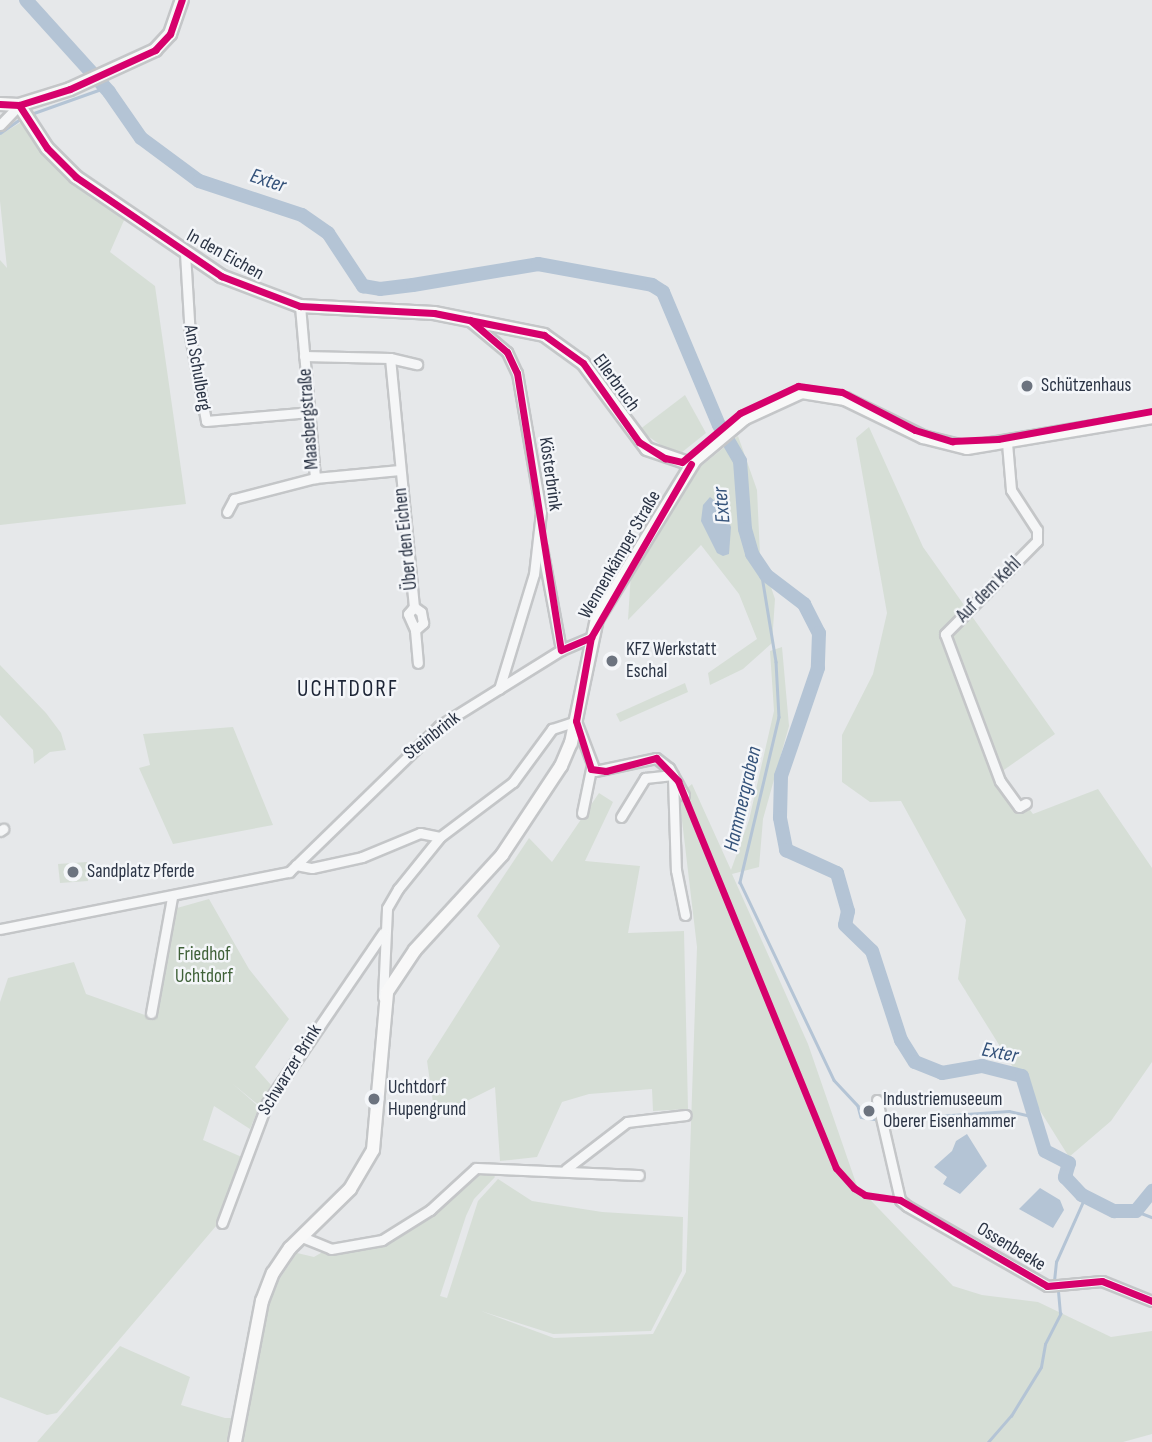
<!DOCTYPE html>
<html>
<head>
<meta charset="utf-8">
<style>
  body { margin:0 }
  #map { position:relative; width:1152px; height:1442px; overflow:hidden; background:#e6e8ea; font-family:"Sofia Sans Condensed",sans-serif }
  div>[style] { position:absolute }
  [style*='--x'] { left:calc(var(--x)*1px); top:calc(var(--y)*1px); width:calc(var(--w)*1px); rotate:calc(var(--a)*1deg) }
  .green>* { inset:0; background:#d6ded6 }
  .water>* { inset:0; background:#b4c4d5 }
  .stream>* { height:2.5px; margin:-1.25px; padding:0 1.25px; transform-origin:1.25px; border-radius:1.25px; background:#b4c4d5 }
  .river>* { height:14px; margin:-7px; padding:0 7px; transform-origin:7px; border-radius:7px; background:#b4c4d5 }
  .roads { filter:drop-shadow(2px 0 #c4c6c8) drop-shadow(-2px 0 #c4c6c8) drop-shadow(0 2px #c4c6c8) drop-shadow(0 -2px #c4c6c8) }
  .street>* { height:9px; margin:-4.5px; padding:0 4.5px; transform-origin:4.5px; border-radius:4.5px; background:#f5f6f7 }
  .secondary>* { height:12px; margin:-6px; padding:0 6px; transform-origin:6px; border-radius:6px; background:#f8f8f8 }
  .cycleway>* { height:7px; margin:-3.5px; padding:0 3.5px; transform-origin:3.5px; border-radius:3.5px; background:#d6006c }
  .dots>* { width:19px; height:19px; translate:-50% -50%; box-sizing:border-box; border:4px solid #f4f6f9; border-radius:50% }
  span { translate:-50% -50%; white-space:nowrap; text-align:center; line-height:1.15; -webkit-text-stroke:5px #f4f6f9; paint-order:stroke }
  .street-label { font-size:19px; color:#2b3445 }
  .poi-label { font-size:19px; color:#2b3445 }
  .left { translate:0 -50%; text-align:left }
  .park-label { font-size:19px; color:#3f6138 }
  .water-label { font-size:21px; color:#34527a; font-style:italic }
  .quarter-label { font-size:23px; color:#1d2536; letter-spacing:2px }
</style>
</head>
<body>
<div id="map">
  <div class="green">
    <i style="clip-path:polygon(23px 121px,125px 218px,110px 252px,155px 286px,186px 504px,0 525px,0 260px,7px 268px,0 201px,0 135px)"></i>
    <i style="clip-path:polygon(685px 395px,706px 433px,681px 453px,671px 452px,639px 430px)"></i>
    <i style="clip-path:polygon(869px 427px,923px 547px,1055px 734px,1001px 772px,1033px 814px,1098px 789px,1152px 868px,1152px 1062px,1111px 1121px,1069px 1157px,958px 979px,966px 920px,901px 801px,870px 802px,842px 782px,842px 735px,873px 674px,887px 613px,856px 438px)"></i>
    <i style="clip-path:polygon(738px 436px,757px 490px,760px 555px,775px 599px,772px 643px,743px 669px,710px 685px,708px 673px,757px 639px,739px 594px,701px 545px,628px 620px,631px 572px,694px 472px)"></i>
    <i style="clip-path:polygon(782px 647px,789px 726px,763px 819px,759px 867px,732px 874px,808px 1044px,857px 1186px,953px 1286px,982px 1295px,1038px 1302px,1111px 1337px,1152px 1331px,1152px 1434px,1123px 1442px,37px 1442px,120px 1346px,190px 1377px,181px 1405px,225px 1418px,245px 1418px,268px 1296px,297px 1253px,314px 1257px,326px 1250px,383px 1242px,477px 1170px,490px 1169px,495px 1177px,474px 1199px,466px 1216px,440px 1296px,447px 1298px,478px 1201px,498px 1179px,532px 1201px,602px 1212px,683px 1217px,682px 1271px,651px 1331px,553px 1334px,481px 1311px,554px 1338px,653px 1334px,686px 1272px,697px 947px,679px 795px,692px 784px,731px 870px,749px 820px,774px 711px,770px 651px)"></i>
    <i style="clip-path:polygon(0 665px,46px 713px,61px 733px,66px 750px,50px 752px,34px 764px,33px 750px,0 715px)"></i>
    <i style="clip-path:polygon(685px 683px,688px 692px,620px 722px,616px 714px)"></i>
    <i style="clip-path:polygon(233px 727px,273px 825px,173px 844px,139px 768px,150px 765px,143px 734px)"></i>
    <i style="clip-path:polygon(599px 793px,613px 802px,585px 861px,640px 866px,628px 933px,684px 931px,688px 1109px,653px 1111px,652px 1089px,589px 1094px,562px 1102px,537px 1157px,500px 1161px,495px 1087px,435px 1117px,427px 1061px,500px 946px,477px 916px,529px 838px,552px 862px)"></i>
    <i style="clip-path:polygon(87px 862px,88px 881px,60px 883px,58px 864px)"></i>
    <i style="clip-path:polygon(209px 899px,249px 969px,289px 1019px,255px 1067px,271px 1085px,261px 1107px,233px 1084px,259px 1107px,250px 1129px,214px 1106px,203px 1140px,244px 1158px,222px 1219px,57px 1413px,47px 1415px,0 1397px,0 1002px,8px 978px,74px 962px,86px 994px,156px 1019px,177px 908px)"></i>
  </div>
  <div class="water">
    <i style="clip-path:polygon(710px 497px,723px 507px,731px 527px,729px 554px,723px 556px,717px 553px,701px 521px,703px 505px)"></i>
    <i style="clip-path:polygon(967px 1134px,987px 1166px,960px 1194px,943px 1184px,947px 1177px,934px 1167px,952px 1151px,956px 1141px)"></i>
    <i style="clip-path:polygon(1040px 1188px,1060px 1200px,1064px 1210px,1053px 1228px,1019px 1209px)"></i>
  </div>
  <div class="stream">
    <i style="--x:31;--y:114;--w:77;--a:-19.6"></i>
    <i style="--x:0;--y:133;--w:24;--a:-35"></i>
    <i style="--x:761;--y:570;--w:93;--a:80.7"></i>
    <i style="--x:776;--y:662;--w:55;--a:86.9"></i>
    <i style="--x:779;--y:717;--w:170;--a:103.3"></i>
    <i style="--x:740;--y:882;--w:219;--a:64.6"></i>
    <i style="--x:834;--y:1080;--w:35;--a:47"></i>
    <i style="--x:858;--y:1106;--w:11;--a:75"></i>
    <i style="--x:861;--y:1117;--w:15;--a:8"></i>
    <i style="--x:894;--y:1119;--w:115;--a:-4"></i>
    <i style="--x:1009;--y:1111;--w:23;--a:13"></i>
    <i style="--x:1136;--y:1211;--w:17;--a:21"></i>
    <i style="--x:1054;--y:1281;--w:19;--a:-84"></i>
    <i style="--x:1056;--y:1262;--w:71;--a:-66"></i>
    <i style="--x:988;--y:1442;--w:35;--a:-49"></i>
    <i style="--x:1011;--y:1416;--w:57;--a:-58.5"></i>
    <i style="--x:1041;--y:1367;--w:23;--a:-80"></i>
    <i style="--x:1045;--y:1344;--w:34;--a:-63"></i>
    <i style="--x:1060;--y:1314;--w:23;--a:-95"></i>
  </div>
  <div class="river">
    <i style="--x:26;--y:0;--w:124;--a:47.9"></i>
    <i style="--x:109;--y:92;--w:56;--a:55.2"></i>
    <i style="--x:141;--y:138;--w:72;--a:36.6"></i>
    <i style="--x:199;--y:181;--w:108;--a:18.3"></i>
    <i style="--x:302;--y:215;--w:32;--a:35"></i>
    <i style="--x:328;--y:233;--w:64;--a:56.6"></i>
    <i style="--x:363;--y:286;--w:17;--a:10"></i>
    <i style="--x:380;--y:289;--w:33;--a:-7"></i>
    <i style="--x:413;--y:285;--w:127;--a:-9.5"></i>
    <i style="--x:538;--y:264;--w:116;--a:10.4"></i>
    <i style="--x:652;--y:285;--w:13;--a:32"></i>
    <i style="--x:663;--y:292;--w:144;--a:67.2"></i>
    <i style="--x:719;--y:425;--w:42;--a:59.7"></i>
    <i style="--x:740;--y:461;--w:68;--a:85.8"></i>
    <i style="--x:745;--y:529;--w:26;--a:74"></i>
    <i style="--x:752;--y:554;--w:25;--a:56"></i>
    <i style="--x:766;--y:575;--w:48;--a:37.3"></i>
    <i style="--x:804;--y:604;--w:33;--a:63"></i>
    <i style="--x:819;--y:633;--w:35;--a:92"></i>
    <i style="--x:818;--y:668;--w:114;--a:108.9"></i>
    <i style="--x:781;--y:776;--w:42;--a:91.4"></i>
    <i style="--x:780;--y:818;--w:33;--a:79"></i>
    <i style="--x:786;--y:850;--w:56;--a:24.3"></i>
    <i style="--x:837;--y:873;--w:40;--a:74"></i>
    <i style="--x:848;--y:911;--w:14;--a:102"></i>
    <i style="--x:845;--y:925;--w:37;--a:44"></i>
    <i style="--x:872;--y:951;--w:94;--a:72"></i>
    <i style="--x:901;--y:1040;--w:26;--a:58"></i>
    <i style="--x:915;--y:1062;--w:29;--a:22"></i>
    <i style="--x:942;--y:1073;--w:41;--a:-9.9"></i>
    <i style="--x:982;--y:1066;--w:41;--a:14"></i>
    <i style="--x:1022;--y:1076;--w:78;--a:73"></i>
    <i style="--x:1045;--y:1151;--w:27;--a:27"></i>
    <i style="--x:1069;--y:1163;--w:15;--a:106"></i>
    <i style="--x:1065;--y:1177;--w:25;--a:47"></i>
    <i style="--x:1082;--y:1195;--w:36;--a:27"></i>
    <i style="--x:1114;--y:1211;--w:22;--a:0"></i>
    <i style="--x:1136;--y:1211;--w:26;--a:-51"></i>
  </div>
  <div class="roads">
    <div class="street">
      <i style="--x:0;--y:125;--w:28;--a:-46"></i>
      <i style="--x:185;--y:253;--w:83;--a:86.6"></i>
      <i style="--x:190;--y:336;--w:86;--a:79.3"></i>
      <i style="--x:206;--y:421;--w:104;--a:-4.9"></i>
      <i style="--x:300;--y:306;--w:173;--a:85"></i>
      <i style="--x:471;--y:322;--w:47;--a:39.8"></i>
      <i style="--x:507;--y:352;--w:23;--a:65"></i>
      <i style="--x:517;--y:373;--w:141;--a:80.2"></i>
      <i style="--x:541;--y:512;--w:62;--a:96.4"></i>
      <i style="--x:534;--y:574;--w:120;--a:106.9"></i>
      <i style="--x:304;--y:356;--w:86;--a:1.3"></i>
      <i style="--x:390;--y:358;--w:28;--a:13"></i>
      <i style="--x:390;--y:358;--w:250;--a:84.5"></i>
      <i style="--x:414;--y:607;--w:9;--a:131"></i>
      <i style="--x:408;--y:614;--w:17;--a:66"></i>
      <i style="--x:415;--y:630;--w:11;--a:-41"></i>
      <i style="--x:423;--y:623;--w:11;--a:-100"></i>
      <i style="--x:421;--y:612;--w:9;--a:-144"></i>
      <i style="--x:1007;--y:443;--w:47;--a:85.1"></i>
      <i style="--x:1011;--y:490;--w:48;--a:57"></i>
      <i style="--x:1037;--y:530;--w:11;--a:90"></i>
      <i style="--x:1037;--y:541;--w:131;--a:134.7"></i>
      <i style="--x:945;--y:634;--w:157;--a:69.5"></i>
      <i style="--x:1000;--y:781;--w:32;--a:54"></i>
      <i style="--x:1019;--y:807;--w:8;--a:-30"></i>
      <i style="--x:227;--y:512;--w:15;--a:-62"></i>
      <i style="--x:234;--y:499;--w:84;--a:-14.5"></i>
      <i style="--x:315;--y:478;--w:85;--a:-5.4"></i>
      <i style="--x:542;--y:548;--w:104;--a:79.4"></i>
      <i style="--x:415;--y:630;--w:33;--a:85"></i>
      <i style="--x:673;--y:777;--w:93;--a:88.2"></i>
      <i style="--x:676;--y:870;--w:46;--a:78.7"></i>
      <i style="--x:582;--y:813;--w:45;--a:-78.4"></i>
      <i style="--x:621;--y:817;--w:46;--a:-58.4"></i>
      <i style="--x:645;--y:778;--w:28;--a:-6"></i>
      <i style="--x:0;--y:831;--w:4;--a:-34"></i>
      <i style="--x:296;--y:865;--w:16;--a:11"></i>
      <i style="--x:312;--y:868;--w:51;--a:-12.4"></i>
      <i style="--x:362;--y:857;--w:63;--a:-22.5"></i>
      <i style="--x:420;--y:833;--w:20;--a:11"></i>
      <i style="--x:0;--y:929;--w:295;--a:-11.2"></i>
      <i style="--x:289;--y:872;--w:209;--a:-44.2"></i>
      <i style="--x:439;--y:726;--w:144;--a:-31.9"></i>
      <i style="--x:561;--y:650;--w:33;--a:-23"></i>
      <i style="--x:383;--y:997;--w:89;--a:-87.4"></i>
      <i style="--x:387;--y:908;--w:22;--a:-60"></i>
      <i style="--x:398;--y:889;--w:67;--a:-51.1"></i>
      <i style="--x:440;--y:837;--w:91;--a:-37"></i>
      <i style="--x:513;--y:782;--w:66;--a:-53.7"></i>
      <i style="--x:552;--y:729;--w:25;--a:-18"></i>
      <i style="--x:576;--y:721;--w:53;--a:69.2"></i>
      <i style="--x:595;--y:771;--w:62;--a:-12"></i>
      <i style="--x:656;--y:758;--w:16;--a:38"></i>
      <i style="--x:669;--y:768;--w:31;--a:61"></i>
      <i style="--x:151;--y:1013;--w:117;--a:-79.7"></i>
      <i style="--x:877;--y:1100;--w:103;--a:77"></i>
      <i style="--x:900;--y:1200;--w:9;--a:41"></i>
      <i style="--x:907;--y:1206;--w:161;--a:29.7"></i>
      <i style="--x:1047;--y:1286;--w:55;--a:-5.2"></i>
      <i style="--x:1102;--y:1281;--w:54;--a:21.8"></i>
      <i style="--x:566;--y:1169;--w:77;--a:-37.6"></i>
      <i style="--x:627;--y:1122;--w:59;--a:-6.8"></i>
      <i style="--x:222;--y:1223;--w:128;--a:-69.4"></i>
      <i style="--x:267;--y:1103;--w:206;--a:-55.7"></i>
      <i style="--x:302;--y:1237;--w:31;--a:22"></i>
      <i style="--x:331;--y:1249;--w:52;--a:-10"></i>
      <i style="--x:382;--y:1240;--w:57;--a:-32"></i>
      <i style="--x:430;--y:1210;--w:62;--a:-42.4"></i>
      <i style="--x:476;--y:1168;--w:163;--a:2.5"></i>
    </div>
    <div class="secondary">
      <i style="--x:0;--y:104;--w:19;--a:3"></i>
      <i style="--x:19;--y:105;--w:53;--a:-17.4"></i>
      <i style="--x:70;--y:89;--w:94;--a:-24.6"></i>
      <i style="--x:155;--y:50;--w:22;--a:-47"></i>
      <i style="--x:170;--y:34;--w:36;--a:-71"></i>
      <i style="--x:19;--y:105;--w:51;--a:56.9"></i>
      <i style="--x:47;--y:148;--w:41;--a:45"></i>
      <i style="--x:76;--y:177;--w:176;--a:34.3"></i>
      <i style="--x:221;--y:276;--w:85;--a:20.8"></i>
      <i style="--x:300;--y:306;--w:134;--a:3"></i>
      <i style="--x:434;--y:313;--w:112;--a:11.3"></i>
      <i style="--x:544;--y:335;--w:48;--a:35.7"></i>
      <i style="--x:583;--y:363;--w:107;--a:53.3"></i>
      <i style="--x:647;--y:449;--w:46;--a:18.8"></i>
      <i style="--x:235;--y:1442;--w:144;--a:-79.2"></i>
      <i style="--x:262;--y:1301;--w:30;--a:-69"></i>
      <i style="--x:273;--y:1273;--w:30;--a:-56"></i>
      <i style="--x:290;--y:1248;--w:84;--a:-44.5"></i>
      <i style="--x:350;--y:1189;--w:45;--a:-59.5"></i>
      <i style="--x:373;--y:1150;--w:159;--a:-84.9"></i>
      <i style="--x:387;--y:992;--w:50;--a:-56.3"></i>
      <i style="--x:415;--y:950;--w:129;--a:-47.5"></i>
      <i style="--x:502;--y:855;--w:107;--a:-56.5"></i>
      <i style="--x:561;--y:766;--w:25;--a:-67"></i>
      <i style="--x:571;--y:743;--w:127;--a:-78.2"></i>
      <i style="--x:597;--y:619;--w:187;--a:-58.4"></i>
      <i style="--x:695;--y:460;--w:65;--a:-40"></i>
      <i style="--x:745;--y:418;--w:63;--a:-24.5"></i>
      <i style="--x:802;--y:392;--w:44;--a:9.2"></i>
      <i style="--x:845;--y:399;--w:87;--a:26"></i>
      <i style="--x:923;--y:437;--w:45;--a:14"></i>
      <i style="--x:967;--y:448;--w:188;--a:-9.5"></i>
    </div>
  </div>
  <div class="cycleway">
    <i style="--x:0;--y:104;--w:19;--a:3"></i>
    <i style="--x:19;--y:105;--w:53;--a:-17.4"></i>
    <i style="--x:70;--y:89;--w:94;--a:-24.6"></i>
    <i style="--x:155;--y:50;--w:22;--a:-47"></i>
    <i style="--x:170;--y:34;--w:36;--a:-71"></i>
    <i style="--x:19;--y:105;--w:51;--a:56.9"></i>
    <i style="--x:47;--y:148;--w:41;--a:45"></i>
    <i style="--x:76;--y:177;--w:176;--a:34.3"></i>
    <i style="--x:221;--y:276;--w:85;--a:20.8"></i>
    <i style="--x:300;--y:306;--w:134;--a:3"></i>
    <i style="--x:434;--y:313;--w:112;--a:11.3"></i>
    <i style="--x:544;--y:335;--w:48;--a:35.7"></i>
    <i style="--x:583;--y:363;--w:97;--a:54.7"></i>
    <i style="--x:639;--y:442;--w:31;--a:32"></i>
    <i style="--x:665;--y:458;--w:17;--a:13"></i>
    <i style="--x:682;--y:462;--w:76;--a:-40.2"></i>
    <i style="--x:740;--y:413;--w:64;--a:-25"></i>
    <i style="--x:798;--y:386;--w:44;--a:7.8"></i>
    <i style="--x:842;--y:392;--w:82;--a:27.5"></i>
    <i style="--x:915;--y:430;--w:39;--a:17"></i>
    <i style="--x:952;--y:441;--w:46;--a:-2.5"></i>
    <i style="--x:998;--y:439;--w:157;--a:-10.3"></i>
    <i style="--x:470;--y:320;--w:49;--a:40.9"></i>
    <i style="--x:507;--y:352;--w:23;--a:65"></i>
    <i style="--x:517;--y:373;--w:280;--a:81"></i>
    <i style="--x:561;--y:650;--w:33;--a:-23"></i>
    <i style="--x:691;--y:464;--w:200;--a:120"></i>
    <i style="--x:591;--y:637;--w:85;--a:100.1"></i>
    <i style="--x:576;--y:721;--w:50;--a:72.6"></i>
    <i style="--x:591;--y:769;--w:15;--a:8"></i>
    <i style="--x:606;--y:771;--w:52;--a:-14.6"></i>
    <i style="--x:656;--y:758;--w:32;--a:46"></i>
    <i style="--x:678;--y:781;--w:418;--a:67.8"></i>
    <i style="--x:836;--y:1168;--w:27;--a:48"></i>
    <i style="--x:854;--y:1188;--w:13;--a:32"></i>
    <i style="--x:865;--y:1195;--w:35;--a:8"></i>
    <i style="--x:900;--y:1200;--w:170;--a:30.3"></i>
    <i style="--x:1047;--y:1286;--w:55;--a:-5.2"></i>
    <i style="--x:1102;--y:1281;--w:54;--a:21.8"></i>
  </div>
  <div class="dots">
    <i style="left:1027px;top:386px;background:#6c737f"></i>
    <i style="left:612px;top:661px;background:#6c737f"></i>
    <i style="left:73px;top:872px;background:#6c737f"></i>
    <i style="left:374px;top:1099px;background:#6c737f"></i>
    <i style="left:869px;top:1111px;background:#6c737f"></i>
  </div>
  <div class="street-label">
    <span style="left:225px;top:255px;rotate:29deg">In den Eichen</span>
    <span style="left:197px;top:368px;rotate:80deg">Am Schulberg</span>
    <span style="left:616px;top:383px;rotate:54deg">Ellerbruch</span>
    <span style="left:309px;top:419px;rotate:-94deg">Maasbergstraße</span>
    <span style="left:550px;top:474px;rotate:82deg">Kösterbrink</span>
    <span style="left:406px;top:539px;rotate:-96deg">Über den Eichen</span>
    <span style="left:620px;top:555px;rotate:-60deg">Wennenkämper Straße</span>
    <span style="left:989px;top:590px;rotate:-45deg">Auf dem Kehl</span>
    <span style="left:432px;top:736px;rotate:-38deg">Steinbrink</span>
    <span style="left:290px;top:1070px;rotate:-58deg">Schwarzer Brink</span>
    <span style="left:1011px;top:1247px;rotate:31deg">Ossenbeeke</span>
  </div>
  <div class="poi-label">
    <span class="left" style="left:1041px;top:386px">Schützenhaus</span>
    <span class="left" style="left:626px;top:661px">KFZ Werkstatt<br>Eschal</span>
    <span class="left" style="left:87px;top:872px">Sandplatz Pferde</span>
    <span class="left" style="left:388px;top:1099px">Uchtdorf<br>Hupengrund</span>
    <span class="left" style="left:883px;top:1111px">Industriemuseeum<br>Oberer Eisenhammer</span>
  </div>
  <div class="park-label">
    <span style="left:204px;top:966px">Friedhof<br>Uchtdorf</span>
  </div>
  <div class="water-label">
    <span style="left:268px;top:181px;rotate:18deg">Exter</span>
    <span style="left:722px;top:505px;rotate:-95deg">Exter</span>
    <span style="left:743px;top:799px;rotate:-77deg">Hammergraben</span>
    <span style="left:1000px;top:1053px;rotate:11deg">Exter</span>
  </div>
  <div class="quarter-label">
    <span style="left:348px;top:689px">UCHTDORF</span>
  </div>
</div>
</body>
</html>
